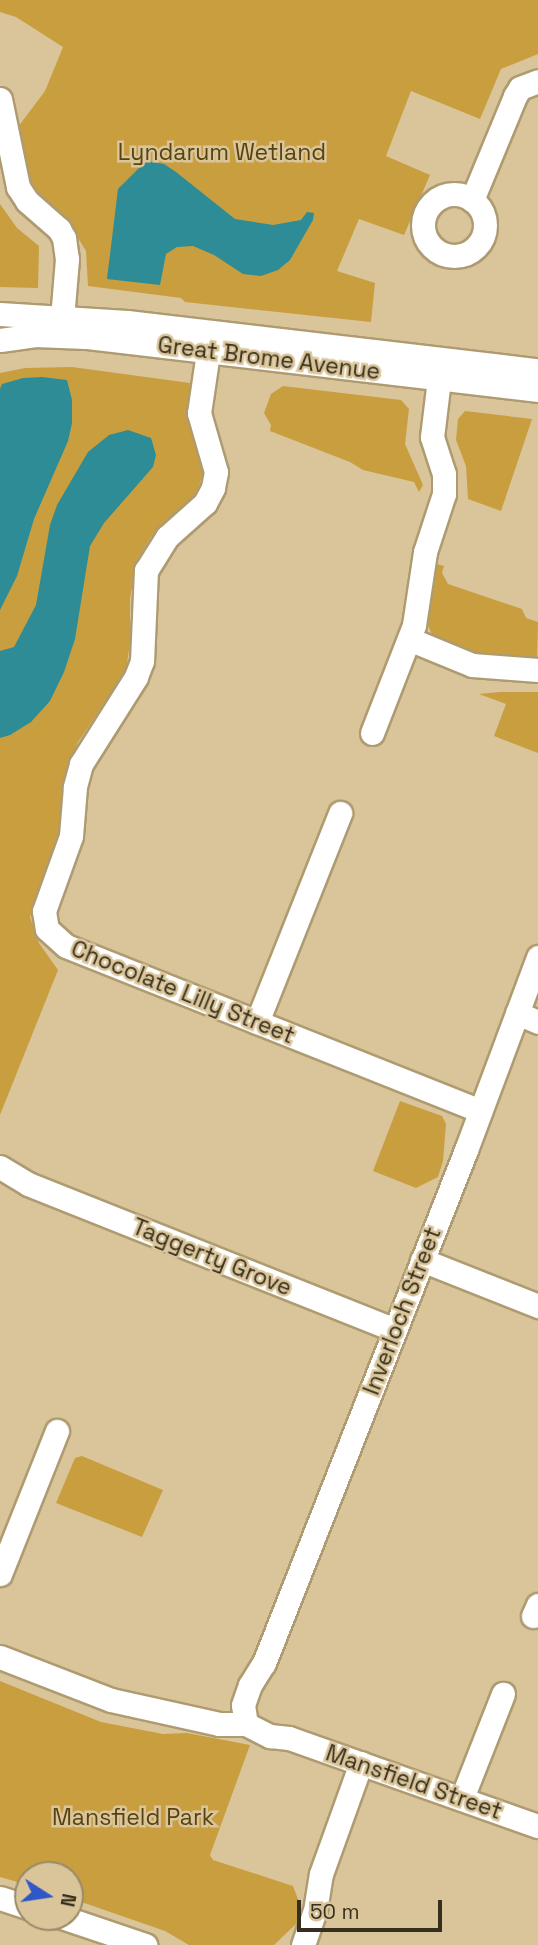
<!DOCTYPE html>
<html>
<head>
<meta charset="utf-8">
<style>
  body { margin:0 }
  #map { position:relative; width:538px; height:1945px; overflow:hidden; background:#dac59a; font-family:"Space Grotesk",sans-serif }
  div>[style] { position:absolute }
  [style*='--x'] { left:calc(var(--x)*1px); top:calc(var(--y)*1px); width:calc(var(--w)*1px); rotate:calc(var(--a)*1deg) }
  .green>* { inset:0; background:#c89e3f }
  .water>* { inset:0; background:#2d8c96 }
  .roads { filter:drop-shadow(2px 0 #af9b71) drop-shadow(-2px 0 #af9b71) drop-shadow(0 2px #af9b71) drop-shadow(0 -2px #af9b71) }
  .minor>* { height:23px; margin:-11.5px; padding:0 11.5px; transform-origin:11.5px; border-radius:11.5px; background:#fff }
  .minor>.ring { margin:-11.5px; padding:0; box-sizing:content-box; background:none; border:23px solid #fff; border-radius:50% }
  span { translate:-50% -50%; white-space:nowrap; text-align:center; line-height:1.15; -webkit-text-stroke:5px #dac59a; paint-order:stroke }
  .park-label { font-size:23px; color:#574211 }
  .street-label { font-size:23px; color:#372f1e }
  .north { position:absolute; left:14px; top:1861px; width:70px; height:70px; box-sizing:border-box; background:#dac59a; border:2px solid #998968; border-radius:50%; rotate:102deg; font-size:19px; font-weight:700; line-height:28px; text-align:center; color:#372f1e }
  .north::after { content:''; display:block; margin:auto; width:24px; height:32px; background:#2e57c7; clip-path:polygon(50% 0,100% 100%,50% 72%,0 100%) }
  .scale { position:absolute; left:297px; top:1900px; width:145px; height:32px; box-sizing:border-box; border:4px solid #372f1e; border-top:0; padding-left:9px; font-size:21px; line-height:24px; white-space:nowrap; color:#372f1e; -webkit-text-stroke:5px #dac59a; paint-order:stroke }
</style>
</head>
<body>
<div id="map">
  <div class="green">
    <i style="clip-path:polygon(0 0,538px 0,538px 54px,501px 69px,480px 119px,411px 91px,386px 156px,430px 175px,404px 235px,359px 219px,337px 271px,375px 283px,371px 322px,185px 302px,181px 298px,88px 286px,86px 251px,70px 225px,36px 196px,29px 184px,18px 127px,45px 91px,63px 47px,16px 17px,0 12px)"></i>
    <i style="clip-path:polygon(0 204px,17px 228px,39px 246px,38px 288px,0 287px)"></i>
    <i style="clip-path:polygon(72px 367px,190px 383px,188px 416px,203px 472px,196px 497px,152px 535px,137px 560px,130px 599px,130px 643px,126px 670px,78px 742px,66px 769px,59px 838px,30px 917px,39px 943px,58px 970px,0 1115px,0 373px,25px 368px)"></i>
    <i style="clip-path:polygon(283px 386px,401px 400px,409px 409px,405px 444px,423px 485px,419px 492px,414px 482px,363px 470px,350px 462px,270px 431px,271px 425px,264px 413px,271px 394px)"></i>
    <i style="clip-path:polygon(465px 411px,532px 419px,501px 511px,468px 499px,466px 466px,456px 440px,458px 419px)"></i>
    <i style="clip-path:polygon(433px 563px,444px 566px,442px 573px,448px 584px,522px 609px,526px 618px,538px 622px,537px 661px,488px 660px,433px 637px,427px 623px)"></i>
    <i style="clip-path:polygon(500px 692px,538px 692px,538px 753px,494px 736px,506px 704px,479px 694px)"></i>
    <i style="clip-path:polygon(400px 1101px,442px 1116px,446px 1124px,443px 1161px,438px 1177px,416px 1188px,373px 1171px)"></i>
    <i style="clip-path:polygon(82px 1456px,163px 1490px,142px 1537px,56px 1503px,75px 1458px)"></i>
    <i style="clip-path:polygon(0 1681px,101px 1722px,163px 1734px,187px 1733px,250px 1745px,210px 1855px,213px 1860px,293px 1886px,301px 1907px,296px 1924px,274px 1945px,189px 1945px,165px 1931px,70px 1898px,70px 1875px,28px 1875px,28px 1885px,0 1877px)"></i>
  </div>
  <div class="water">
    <i style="clip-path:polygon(146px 161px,164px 164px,176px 172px,235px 219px,273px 225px,301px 220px,307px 212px,314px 213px,313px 220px,290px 260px,278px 270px,261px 276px,243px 274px,214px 255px,193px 246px,177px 247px,166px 254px,160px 285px,107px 279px,118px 189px)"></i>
    <i style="clip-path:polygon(42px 377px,67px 380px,72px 400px,72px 423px,68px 441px,34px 519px,17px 576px,0 610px,0 389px,2px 384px,23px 378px)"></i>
    <i style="clip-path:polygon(128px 430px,151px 438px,156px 455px,153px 467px,104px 523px,90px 546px,75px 639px,64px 672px,50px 701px,31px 722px,10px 735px,0 738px,0 651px,14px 647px,36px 605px,50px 525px,57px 505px,88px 452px,109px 435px)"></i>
  </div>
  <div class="roads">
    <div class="minor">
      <i style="--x:0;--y:99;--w:90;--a:78.4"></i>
      <i style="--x:18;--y:187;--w:17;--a:57"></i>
      <i style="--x:27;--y:201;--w:43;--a:41.2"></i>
      <i style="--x:59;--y:229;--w:10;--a:61"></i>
      <i style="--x:64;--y:238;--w:21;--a:82"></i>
      <i style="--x:67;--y:259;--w:71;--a:94.8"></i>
      <i class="ring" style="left:423px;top:194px;width:39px;height:39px"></i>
      <i style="--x:472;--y:200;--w:113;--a:-67.5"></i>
      <i style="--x:515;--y:96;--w:9;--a:-58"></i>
      <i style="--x:520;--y:88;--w:19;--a:-21"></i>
      <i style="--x:0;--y:314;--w:127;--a:3.6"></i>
      <i style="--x:127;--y:322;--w:414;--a:6.7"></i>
      <i style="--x:211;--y:332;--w:82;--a:98.4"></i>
      <i style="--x:199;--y:413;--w:61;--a:73.9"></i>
      <i style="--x:216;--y:472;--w:16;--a:101"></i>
      <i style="--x:213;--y:488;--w:17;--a:118"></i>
      <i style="--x:205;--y:503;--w:51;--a:138.2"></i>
      <i style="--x:167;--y:537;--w:39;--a:122"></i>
      <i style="--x:146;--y:570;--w:91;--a:92.5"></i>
      <i style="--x:142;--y:661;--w:17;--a:111"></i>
      <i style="--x:136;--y:677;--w:103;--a:122.3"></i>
      <i style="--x:81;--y:764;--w:24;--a:105"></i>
      <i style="--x:75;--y:787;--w:49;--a:94.7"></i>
      <i style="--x:71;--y:836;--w:80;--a:109.8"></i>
      <i style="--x:44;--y:911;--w:18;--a:81"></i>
      <i style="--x:47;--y:929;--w:25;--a:42"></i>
      <i style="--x:66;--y:946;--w:446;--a:21.7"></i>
      <i style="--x:0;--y:340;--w:34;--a:-8"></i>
      <i style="--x:34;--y:335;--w:52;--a:2.2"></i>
      <i style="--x:86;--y:337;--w:455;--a:6.7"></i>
      <i style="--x:409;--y:639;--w:68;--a:22.4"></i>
      <i style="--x:472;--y:665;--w:66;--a:4.3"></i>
      <i style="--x:372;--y:733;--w:116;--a:-68.7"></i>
      <i style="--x:414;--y:625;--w:74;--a:-81.4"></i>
      <i style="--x:425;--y:552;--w:61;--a:-71.9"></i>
      <i style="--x:444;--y:494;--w:20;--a:-90"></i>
      <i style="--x:444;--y:474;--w:39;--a:-108"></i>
      <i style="--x:432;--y:437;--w:75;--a:-83.1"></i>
      <i style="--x:517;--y:1013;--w:23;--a:23"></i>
      <i style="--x:257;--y:1022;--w:225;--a:-68.3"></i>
      <i style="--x:0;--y:1167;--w:33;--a:31"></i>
      <i style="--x:28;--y:1184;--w:395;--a:21.7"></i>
      <i style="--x:422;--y:1260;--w:125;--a:21.6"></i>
      <i style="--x:0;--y:1574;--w:154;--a:-68.3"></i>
      <i style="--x:533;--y:1616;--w:12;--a:-66"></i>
      <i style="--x:0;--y:1657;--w:119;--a:21.2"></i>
      <i style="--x:111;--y:1700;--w:111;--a:12.5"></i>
      <i style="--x:219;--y:1724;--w:27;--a:0"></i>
      <i style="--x:246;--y:1724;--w:27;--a:27"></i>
      <i style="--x:270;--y:1736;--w:19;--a:6"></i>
      <i style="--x:289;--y:1738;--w:264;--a:19.5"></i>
      <i style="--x:246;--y:1724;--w:19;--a:-99"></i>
      <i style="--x:243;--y:1705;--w:21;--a:-71"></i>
      <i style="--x:250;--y:1685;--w:26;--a:-58"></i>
      <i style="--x:264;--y:1663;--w:551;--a:-68.51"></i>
      <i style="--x:466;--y:1150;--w:206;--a:-69.5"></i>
      <i style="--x:462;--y:1798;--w:112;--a:-68.5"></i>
      <i style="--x:0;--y:1898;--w:29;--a:18"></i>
      <i style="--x:62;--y:1917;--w:88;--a:18.6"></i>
      <i style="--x:303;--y:1945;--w:36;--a:-71"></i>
      <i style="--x:315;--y:1911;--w:37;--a:-81"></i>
      <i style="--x:321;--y:1874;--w:118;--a:-70.2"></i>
    </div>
  </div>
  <div class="park-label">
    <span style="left:222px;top:152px">Lyndarum Wetland</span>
    <span style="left:133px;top:1817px">Mansfield Park</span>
  </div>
  <div class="street-label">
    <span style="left:269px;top:358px;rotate:7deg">Great Brome Avenue</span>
    <span style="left:183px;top:992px;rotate:22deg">Chocolate Lilly Street</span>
    <span style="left:212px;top:1257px;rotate:22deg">Taggerty Grove</span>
    <span style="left:402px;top:1311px;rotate:-69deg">Inverloch Street</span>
    <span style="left:414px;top:1782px;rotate:19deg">Mansfield Street</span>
  </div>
  <div class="north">N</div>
  <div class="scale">50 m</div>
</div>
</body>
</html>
